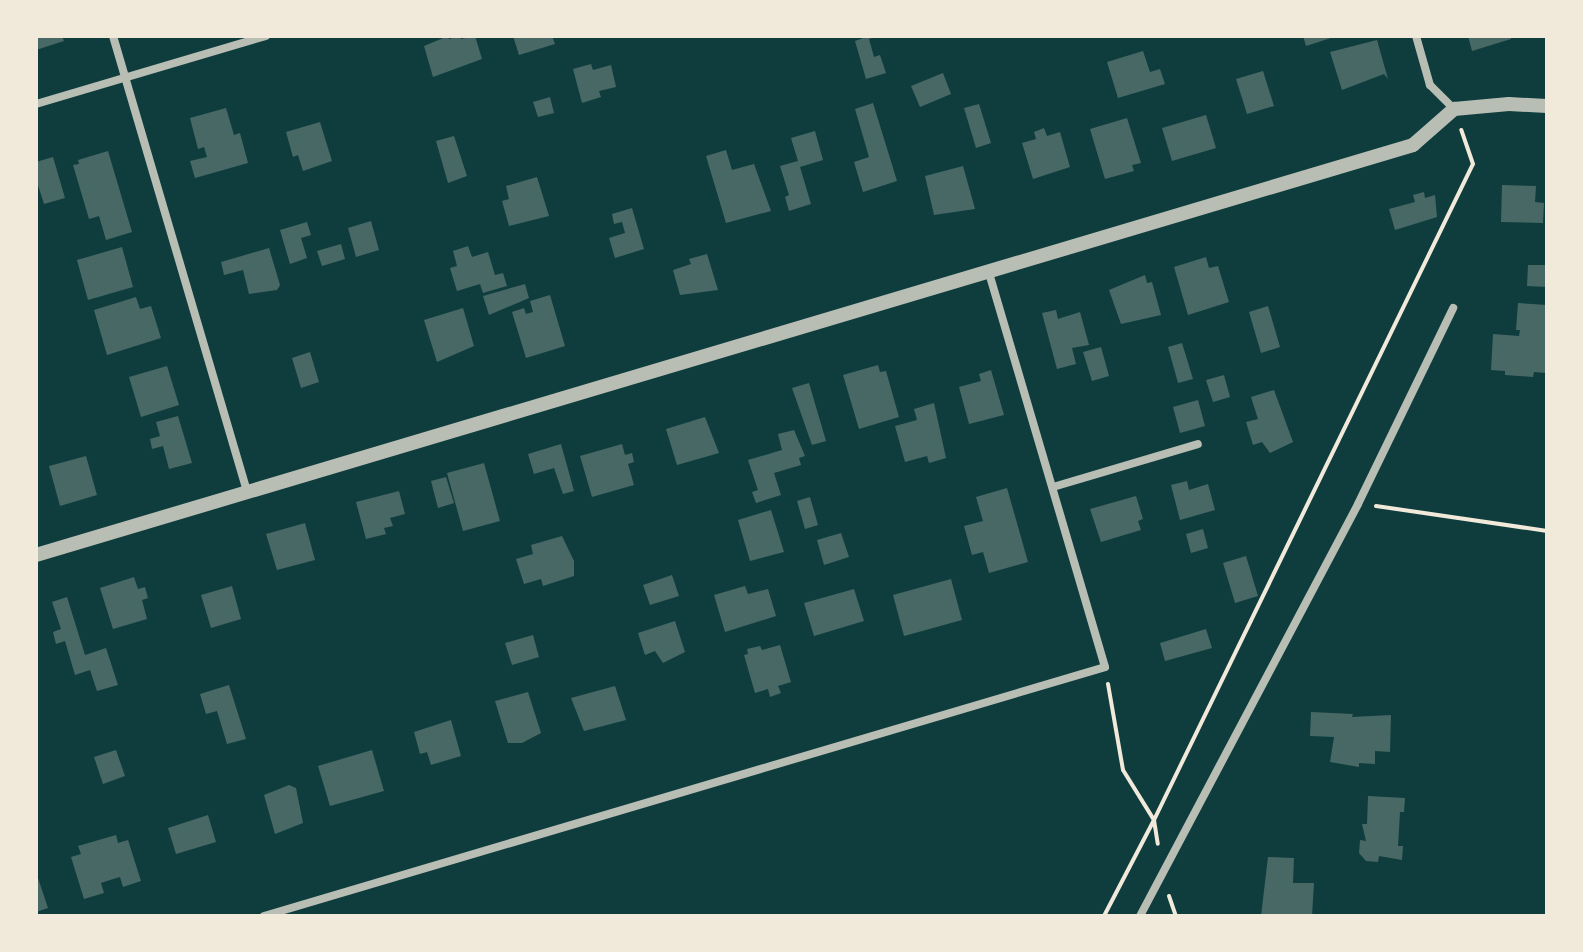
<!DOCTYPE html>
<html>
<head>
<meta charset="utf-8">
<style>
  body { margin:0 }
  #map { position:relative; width:1583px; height:952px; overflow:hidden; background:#0f3d3e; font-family:Georgia,serif }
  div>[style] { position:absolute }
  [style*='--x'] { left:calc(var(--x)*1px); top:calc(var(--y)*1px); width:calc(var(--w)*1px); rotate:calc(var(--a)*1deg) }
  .building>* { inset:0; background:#486865 }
  .path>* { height:4px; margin:-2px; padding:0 2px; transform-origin:2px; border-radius:2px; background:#f1e9da }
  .minor>* { height:8px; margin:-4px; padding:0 4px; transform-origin:4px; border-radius:4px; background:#b8beb3 }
  .tertiary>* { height:14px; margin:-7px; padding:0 7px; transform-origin:7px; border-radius:7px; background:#b8beb3 }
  span { translate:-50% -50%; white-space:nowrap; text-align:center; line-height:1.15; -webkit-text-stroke:8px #f1e9da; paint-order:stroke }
  .frame { position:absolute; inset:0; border:38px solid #f1e9da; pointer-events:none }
</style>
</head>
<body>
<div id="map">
  <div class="building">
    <i style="clip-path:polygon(36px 36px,62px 36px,64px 41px,36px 50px)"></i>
    <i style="clip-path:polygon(448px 36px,449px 39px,460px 36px,461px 39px,475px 36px,482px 59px,433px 77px,424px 46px)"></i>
    <i style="clip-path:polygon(513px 36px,552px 36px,555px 44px,519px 55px)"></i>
    <i style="clip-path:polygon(869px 36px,877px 36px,869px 39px,874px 57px,880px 55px,886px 73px,866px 79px,855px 41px)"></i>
    <i style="clip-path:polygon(1303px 36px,1334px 36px,1334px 37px,1306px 46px)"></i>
    <i style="clip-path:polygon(1468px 36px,1511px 36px,1511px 39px,1472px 51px)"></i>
    <i style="clip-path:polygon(1377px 40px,1388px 79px,1384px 74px,1342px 90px,1330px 52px)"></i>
    <i style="clip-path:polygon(1143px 51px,1150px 72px,1160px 69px,1165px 84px,1118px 98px,1107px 62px)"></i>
    <i style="clip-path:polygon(591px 64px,593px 70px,611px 65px,616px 87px,599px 91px,601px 97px,582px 103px,573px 69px)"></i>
    <i style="clip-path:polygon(1263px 71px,1274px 106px,1247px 114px,1236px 79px)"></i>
    <i style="clip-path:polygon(943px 73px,951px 94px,920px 107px,911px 86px)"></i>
    <i style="clip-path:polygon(550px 97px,554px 113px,538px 117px,533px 102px)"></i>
    <i style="clip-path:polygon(873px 103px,897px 181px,863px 192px,854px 162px,869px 157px,855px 109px)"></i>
    <i style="clip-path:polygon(979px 104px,991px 143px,976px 148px,964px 108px)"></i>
    <i style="clip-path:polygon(226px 108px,234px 135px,240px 133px,248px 163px,195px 178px,190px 161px,207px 157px,204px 147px,198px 149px,190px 118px)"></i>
    <i style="clip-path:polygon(1206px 115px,1216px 148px,1172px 161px,1162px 128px)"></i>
    <i style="clip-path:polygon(1127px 118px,1141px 163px,1132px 165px,1134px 171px,1105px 179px,1090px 129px)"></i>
    <i style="clip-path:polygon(320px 122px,332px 161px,303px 171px,298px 155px,293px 157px,286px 132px)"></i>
    <i style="clip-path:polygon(1044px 128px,1047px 136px,1060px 132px,1070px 167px,1033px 179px,1022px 143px,1036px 139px,1034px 132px)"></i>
    <i style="clip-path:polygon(815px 131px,823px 160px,800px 167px,811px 204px,789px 211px,785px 197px,789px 195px,780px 166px,798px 161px,791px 138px)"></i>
    <i style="clip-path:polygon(454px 136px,467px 176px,448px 183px,436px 141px)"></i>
    <i style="clip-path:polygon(726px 150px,732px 170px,754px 164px,771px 211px,726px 223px,706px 156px)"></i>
    <i style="clip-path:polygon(108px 151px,132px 232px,106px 240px,99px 216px,89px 219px,73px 165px,79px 164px,78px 160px)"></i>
    <i style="clip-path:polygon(53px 157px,65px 198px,44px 204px,36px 179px,36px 162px)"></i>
    <i style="clip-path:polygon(963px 166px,975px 209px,934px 215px,925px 176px)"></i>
    <i style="clip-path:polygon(537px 177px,549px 216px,509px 226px,502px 201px,509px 199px,506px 186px)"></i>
    <i style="clip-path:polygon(1502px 185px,1536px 186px,1535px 202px,1544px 203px,1543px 223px,1501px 222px)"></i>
    <i style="clip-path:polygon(1424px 192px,1425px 198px,1435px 195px,1437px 217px,1395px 230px,1389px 209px,1415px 202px,1413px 195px)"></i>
    <i style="clip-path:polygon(632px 208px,644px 249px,615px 258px,609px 238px,625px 233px,622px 222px,614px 224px,612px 214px)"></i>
    <i style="clip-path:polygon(371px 221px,379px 250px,356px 257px,348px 228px)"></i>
    <i style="clip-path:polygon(307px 222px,311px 235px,301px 238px,307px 258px,290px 264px,280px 230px)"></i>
    <i style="clip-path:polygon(341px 244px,345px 259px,322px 266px,317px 251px)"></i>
    <i style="clip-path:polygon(468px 246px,472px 257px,488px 252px,495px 275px,503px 273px,507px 286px,483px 293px,480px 284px,457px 291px,450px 268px,457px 266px,453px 251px)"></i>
    <i style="clip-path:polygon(122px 247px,133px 287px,88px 300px,77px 260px)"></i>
    <i style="clip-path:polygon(269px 248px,280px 285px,277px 290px,249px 294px,243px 270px,224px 275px,221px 262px)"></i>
    <i style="clip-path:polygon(707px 254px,718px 290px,680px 295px,673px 270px,691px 264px,689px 259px)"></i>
    <i style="clip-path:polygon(1206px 257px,1209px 268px,1218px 266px,1229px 302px,1188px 315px,1174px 267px)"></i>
    <i style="clip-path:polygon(1528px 265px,1547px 265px,1547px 287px,1527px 286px)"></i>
    <i style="clip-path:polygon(1145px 275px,1147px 283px,1152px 282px,1161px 315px,1121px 324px,1109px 290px)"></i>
    <i style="clip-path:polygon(525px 284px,529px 298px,489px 315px,483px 296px)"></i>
    <i style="clip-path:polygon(550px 295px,565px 346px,526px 358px,512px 312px,524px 308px,526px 314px,533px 312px,530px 301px)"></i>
    <i style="clip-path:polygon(136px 297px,140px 309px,151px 306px,161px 338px,107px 355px,94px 310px)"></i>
    <i style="clip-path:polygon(1518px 303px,1547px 305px,1547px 373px,1534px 372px,1533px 377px,1505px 375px,1505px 371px,1491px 370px,1493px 334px,1519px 336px,1520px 330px,1516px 330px)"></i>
    <i style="clip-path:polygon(1268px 306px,1280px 347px,1261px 353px,1249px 312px)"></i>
    <i style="clip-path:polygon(463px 308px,474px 346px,437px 362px,424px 320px)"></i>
    <i style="clip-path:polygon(1056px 310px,1058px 319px,1080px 312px,1089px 345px,1072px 348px,1076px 364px,1057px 369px,1042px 313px)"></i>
    <i style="clip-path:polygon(1182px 343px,1193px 379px,1178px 383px,1168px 347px)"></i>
    <i style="clip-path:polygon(1101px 347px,1109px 376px,1092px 381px,1083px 352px)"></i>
    <i style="clip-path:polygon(310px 352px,319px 382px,301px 388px,292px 358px)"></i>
    <i style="clip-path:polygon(878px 365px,880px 372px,886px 371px,899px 417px,859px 429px,843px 375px)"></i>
    <i style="clip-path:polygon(167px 366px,179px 405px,141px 417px,129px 377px)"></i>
    <i style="clip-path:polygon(991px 370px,1004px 415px,969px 424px,959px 387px,981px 381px,979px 374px)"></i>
    <i style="clip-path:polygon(1224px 375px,1230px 397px,1213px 402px,1206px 380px)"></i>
    <i style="clip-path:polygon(809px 383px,826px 441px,812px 445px,792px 388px)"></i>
    <i style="clip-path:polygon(1274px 390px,1293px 442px,1270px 453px,1262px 442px,1253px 445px,1246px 422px,1258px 419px,1251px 397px)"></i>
    <i style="clip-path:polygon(1198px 400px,1205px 426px,1180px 433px,1173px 407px)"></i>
    <i style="clip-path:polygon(934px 403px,946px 458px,929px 463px,927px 456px,905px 462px,895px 426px,917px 420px,914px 409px)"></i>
    <i style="clip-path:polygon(178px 416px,192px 463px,169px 469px,163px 446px,152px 449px,150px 439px,160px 436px,156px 422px)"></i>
    <i style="clip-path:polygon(705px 417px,719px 453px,677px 465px,666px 429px)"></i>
    <i style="clip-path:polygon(794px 430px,805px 456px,799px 458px,801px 465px,774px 473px,781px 495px,756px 503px,752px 492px,758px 490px,748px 460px,782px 450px,778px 434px)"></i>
    <i style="clip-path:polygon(561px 444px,574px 491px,563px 494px,554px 468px,534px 474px,528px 454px)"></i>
    <i style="clip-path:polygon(622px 444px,625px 455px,632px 453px,634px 462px,628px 464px,634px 485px,592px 497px,580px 456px)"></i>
    <i style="clip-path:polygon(86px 456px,97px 495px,60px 506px,49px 466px)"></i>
    <i style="clip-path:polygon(484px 463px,500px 521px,463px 531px,447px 473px)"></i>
    <i style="clip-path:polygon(446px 477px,454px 503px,438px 508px,431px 481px)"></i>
    <i style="clip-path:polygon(1187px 481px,1189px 490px,1208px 484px,1215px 510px,1180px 520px,1171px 485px)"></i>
    <i style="clip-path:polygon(1007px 488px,1028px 562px,989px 573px,983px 552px,972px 555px,964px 526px,983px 521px,976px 497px)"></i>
    <i style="clip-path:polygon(399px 491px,405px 514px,390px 518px,393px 526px,384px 528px,386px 534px,366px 539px,356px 502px)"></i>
    <i style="clip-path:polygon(1136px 496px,1143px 519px,1138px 521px,1141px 530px,1101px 542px,1090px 509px)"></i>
    <i style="clip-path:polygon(810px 497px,818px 525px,805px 529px,797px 501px)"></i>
    <i style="clip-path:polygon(771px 510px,784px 552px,750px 561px,738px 520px)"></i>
    <i style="clip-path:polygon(305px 523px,315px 560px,277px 570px,266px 534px)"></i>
    <i style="clip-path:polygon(1203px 529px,1208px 548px,1191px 553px,1186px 534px)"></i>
    <i style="clip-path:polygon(841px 533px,849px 557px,824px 565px,817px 540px)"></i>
    <i style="clip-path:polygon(562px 536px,574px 561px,574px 576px,543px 586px,541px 579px,524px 584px,516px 559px,533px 554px,531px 545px)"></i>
    <i style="clip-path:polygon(1246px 556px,1258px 596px,1235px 603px,1223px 563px)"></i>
    <i style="clip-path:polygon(672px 575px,679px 596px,650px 605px,643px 585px)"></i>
    <i style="clip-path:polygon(134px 577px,138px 589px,145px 587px,148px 598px,142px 600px,147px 619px,113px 629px,100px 588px)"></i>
    <i style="clip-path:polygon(951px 579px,962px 620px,904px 636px,893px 595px)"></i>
    <i style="clip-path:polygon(232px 586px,241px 619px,211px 628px,201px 595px)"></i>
    <i style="clip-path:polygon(745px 586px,748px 594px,768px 589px,776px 616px,725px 632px,714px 595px)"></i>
    <i style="clip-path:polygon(854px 589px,864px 621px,814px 636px,804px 603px)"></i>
    <i style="clip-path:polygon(67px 597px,85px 655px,106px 648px,118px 685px,97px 691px,90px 670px,75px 675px,65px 641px,56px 644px,53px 632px,61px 629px,52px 602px)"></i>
    <i style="clip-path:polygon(675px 621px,685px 652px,663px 663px,655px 651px,645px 655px,638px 633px)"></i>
    <i style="clip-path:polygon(1206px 629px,1212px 648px,1165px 661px,1160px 643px)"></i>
    <i style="clip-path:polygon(533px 635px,539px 657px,512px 665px,505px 643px)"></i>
    <i style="clip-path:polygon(780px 645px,791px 682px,778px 686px,781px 693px,770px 697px,768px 689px,755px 693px,744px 655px,748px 654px,747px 649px,760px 646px,762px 650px)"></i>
    <i style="clip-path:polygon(229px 685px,246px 739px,227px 744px,217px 711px,206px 714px,200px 694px)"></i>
    <i style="clip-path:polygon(615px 686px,626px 720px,584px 731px,571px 698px)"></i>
    <i style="clip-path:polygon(528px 692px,541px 733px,522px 743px,508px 743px,495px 701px)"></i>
    <i style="clip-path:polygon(1311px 712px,1353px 714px,1352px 717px,1391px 715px,1390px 752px,1375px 751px,1375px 764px,1359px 763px,1359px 767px,1330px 762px,1334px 737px,1310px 736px)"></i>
    <i style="clip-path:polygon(451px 720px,461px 756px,431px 765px,427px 752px,420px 754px,414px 732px)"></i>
    <i style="clip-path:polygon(116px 750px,125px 776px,103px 784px,94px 757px)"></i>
    <i style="clip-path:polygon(372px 750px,384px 791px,330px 806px,318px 766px)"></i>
    <i style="clip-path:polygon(289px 785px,296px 788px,303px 823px,275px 834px,264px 795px)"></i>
    <i style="clip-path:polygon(1368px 796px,1405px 798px,1404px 812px,1400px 812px,1398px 846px,1403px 846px,1402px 860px,1379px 856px,1378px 862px,1366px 861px,1359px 853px,1360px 840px,1366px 841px,1362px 824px,1367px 824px)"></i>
    <i style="clip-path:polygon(208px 815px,216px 842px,176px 854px,168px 828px)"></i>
    <i style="clip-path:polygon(116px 835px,118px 843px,128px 840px,141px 881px,123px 887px,120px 877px,110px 880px,101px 883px,104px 893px,84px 899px,71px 857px,81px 854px,78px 846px)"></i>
    <i style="clip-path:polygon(1268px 857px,1294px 858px,1293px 883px,1314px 883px,1312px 916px,1261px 916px)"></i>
    <i style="clip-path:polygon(36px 872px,48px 908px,36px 912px)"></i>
  </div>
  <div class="path">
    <i style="--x:1376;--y:506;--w:173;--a:8.3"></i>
    <i style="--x:1108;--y:684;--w:87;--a:80.1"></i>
    <i style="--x:1123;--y:770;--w:59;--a:58.2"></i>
    <i style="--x:1154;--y:820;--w:24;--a:81"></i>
    <i style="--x:1169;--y:896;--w:21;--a:71"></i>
    <i style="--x:1104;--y:916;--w:108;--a:-62.5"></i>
    <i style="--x:1154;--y:820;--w:729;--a:-64.07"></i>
    <i style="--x:1473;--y:164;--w:36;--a:-109"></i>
  </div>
  <div class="minor">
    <i style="--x:113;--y:36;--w:475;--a:73.6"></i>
    <i style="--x:1416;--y:36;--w:51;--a:74.1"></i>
    <i style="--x:1430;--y:85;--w:34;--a:45"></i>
    <i style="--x:36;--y:104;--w:240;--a:-16.5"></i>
    <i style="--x:1053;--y:487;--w:151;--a:-16.5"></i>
    <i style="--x:264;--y:916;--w:877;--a:-16.49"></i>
    <i style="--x:1105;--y:667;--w:412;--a:-106.4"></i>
    <i style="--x:1140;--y:916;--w:466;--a:-62.1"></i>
    <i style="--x:1358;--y:504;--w:218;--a:-64.1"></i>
  </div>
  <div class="tertiary">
    <i style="--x:36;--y:555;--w:1437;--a:-16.58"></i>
    <i style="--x:1413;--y:145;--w:55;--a:-41.3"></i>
    <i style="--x:1454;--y:109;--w:55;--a:-5.2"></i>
    <i style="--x:1509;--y:104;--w:38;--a:3"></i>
  </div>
  <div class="frame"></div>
</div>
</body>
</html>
